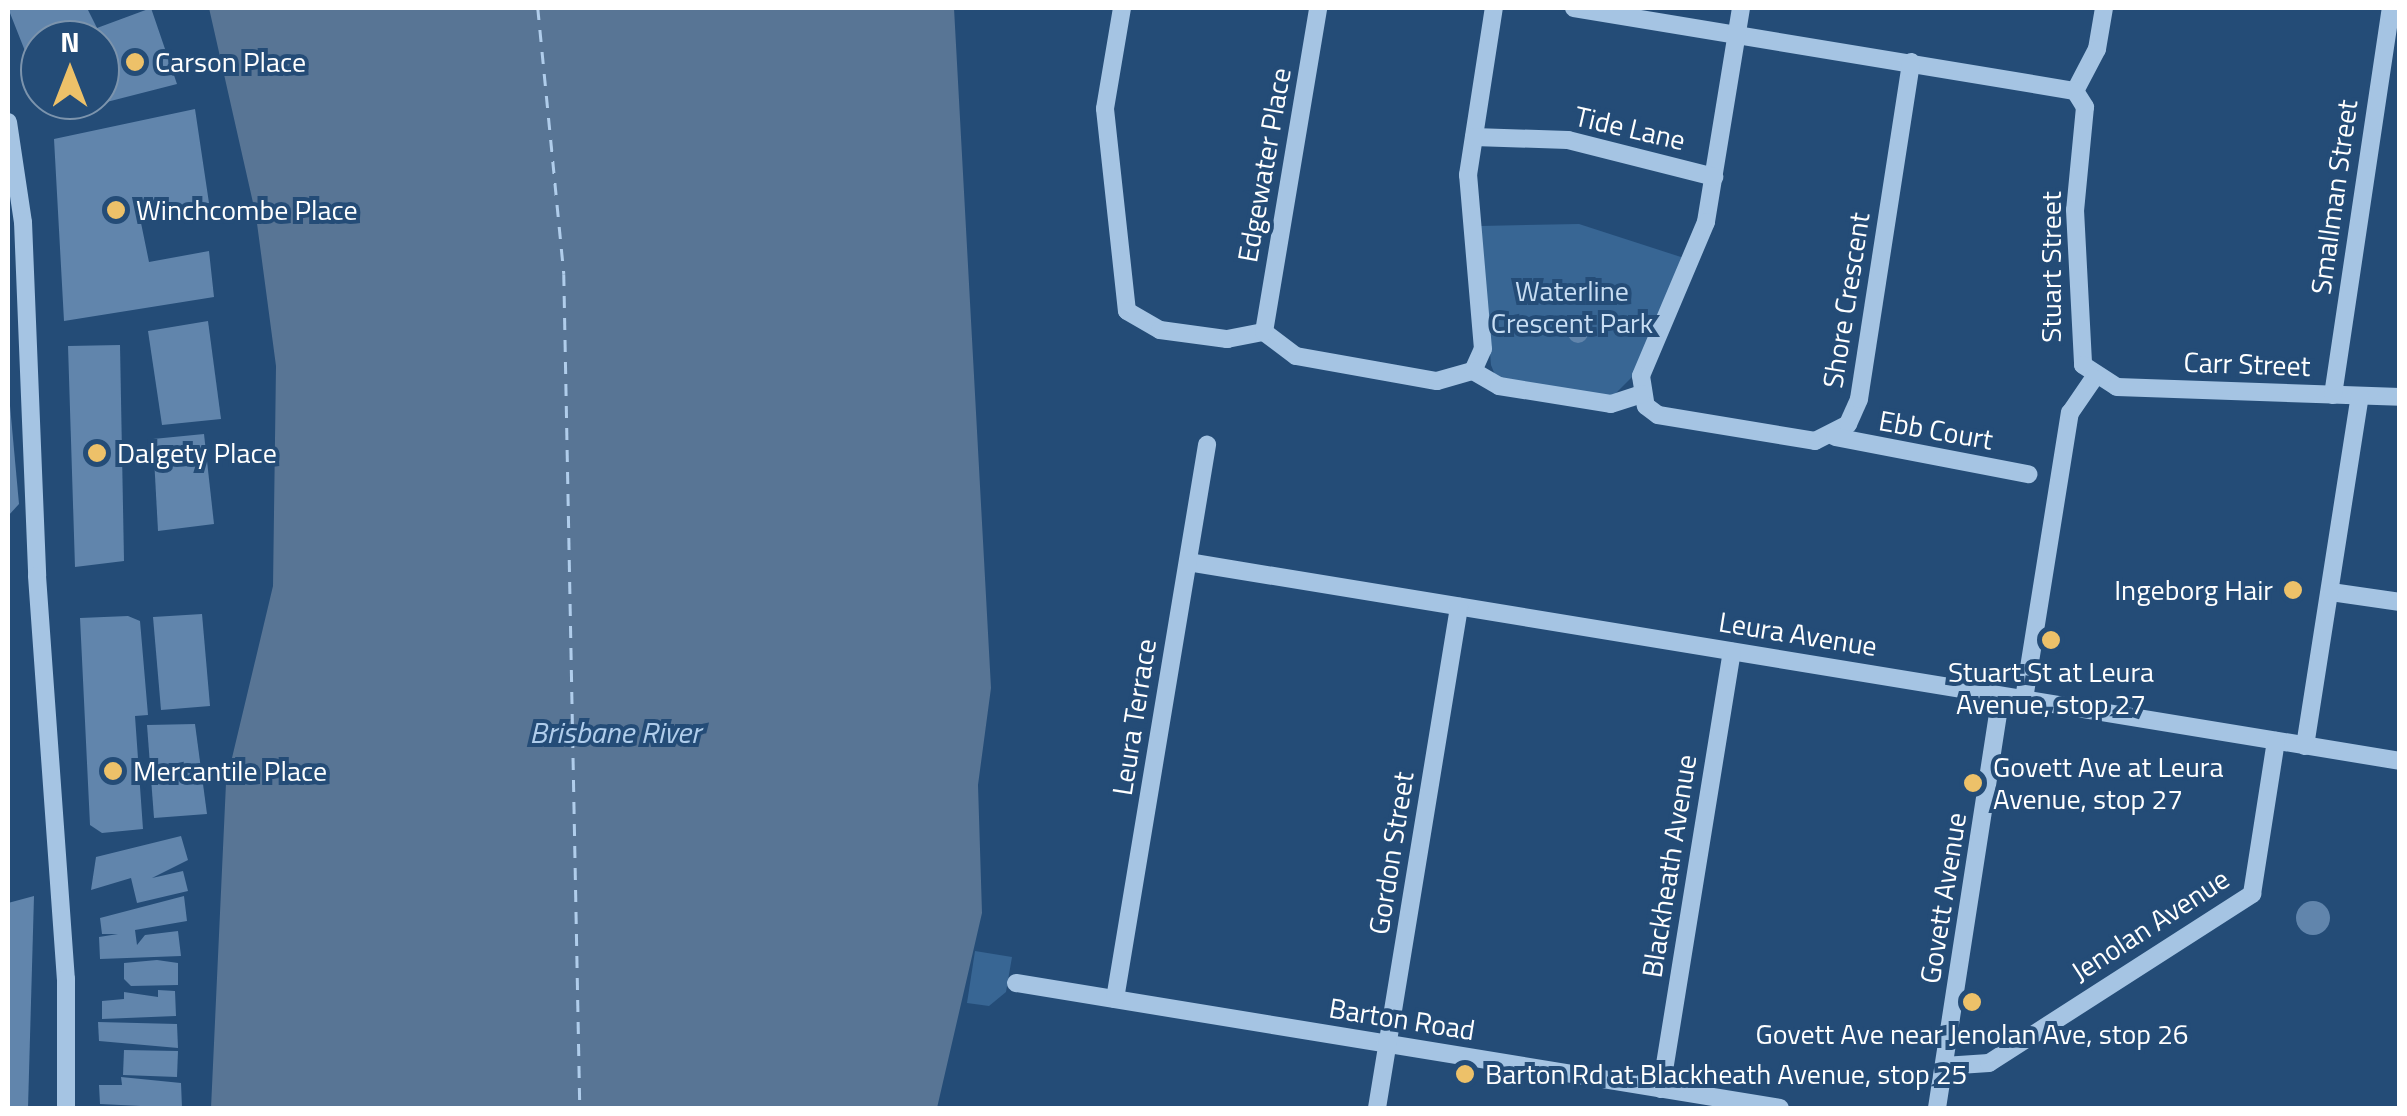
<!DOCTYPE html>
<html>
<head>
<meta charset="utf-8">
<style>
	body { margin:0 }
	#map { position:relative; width:2407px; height:1116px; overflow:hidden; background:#244c77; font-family:"Titillium Web",sans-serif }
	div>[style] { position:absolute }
	.green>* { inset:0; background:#386694 }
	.water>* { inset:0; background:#587595 }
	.ferry>* { height:2.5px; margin-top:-1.25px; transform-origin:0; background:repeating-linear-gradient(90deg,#b0cdeb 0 12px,transparent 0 22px) }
	.building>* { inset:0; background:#6185ac }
	.round { border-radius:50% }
	.minor>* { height:18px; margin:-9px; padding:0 9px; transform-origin:9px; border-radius:9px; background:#a5c4e3 }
	.dots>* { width:28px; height:28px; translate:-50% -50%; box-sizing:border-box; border:5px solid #244c77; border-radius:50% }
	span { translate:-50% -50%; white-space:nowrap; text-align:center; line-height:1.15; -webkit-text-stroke:8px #244c77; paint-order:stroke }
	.poi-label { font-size:28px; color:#fff }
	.left { translate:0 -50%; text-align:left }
	.right { translate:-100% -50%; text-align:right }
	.street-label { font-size:28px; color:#fff }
	.park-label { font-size:28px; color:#c7ddf3 }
	.water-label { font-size:30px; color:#b0cdeb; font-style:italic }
	.frame { position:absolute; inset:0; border:10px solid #fff; pointer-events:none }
	.north { position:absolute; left:20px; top:20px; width:100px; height:100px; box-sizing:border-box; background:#244c77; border:2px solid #7c94ad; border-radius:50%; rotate:0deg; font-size:28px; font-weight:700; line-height:40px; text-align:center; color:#fff }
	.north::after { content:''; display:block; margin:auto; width:35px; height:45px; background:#edc169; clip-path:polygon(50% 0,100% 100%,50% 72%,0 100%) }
</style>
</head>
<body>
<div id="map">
	<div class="green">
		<div style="clip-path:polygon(1579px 224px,1684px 258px,1632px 377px,1611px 398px,1497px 380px,1491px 365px,1480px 226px)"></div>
		<div style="clip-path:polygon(975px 951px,1012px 957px,1006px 992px,989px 1006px,967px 1003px)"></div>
	</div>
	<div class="water">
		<div style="clip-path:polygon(209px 8px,954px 8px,991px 688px,978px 785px,982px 913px,937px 1108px,211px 1108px,226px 783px,273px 586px,276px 366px,256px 216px)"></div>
	</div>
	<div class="ferry">
		<div style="left:538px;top:8px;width:267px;rotate:84.4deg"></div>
		<div style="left:564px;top:274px;width:834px;rotate:88.9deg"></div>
	</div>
	<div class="building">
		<div style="clip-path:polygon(8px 8px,87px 8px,97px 28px,151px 8px,177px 84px,52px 116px,45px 100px,100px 100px,100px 40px,40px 40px,40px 89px)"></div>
		<div style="clip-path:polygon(195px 109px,209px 203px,140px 218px,149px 262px,209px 251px,214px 297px,64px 321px,54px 139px)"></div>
		<div style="clip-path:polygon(208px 321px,221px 419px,162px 425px,148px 331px)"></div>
		<div class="round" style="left:1568px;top:323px;width:20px;height:20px"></div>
		<div style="clip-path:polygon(120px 345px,124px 561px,75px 567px,68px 346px)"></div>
		<div style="clip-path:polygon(8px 384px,19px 504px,8px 516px)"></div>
		<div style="clip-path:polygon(204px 434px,214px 524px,158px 531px,153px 439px)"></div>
		<div style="clip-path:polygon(202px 614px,210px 706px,161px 710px,153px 617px)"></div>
		<div style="clip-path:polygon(128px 616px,140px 621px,148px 715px,135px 716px,143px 829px,102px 833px,90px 825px,80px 618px)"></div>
		<div style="clip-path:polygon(195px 724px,207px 814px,154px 818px,147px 725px)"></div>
		<div style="clip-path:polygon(181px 836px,188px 860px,152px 878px,183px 871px,188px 891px,137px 903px,131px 878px,91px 890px,96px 857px)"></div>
		<div style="clip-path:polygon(34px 896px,28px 1108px,8px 1108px,8px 903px)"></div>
		<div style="clip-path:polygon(184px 896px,187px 921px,135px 930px,137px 945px,145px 935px,178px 931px,181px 956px,100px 959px,99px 937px,118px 934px,102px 934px,100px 918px)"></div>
		<div class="round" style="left:2296px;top:901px;width:34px;height:34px"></div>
		<div style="clip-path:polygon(157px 960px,178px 963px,178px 985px,131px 986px,124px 979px,124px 963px)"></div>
		<div style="clip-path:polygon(158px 990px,175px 991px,176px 1016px,102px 1019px,102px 1001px,124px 999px,124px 992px,158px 997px)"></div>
		<div style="clip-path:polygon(98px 1022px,177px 1024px,178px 1048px,99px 1041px)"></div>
		<div style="clip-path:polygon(124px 1050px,178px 1051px,177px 1077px,123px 1075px)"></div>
		<div style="clip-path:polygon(121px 1077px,181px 1083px,182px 1108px,100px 1104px,99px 1085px,122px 1085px)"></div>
	</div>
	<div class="minor">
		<div style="left:1122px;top:8px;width:102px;rotate:99.6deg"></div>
		<div style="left:1105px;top:109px;width:203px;rotate:83.8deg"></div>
		<div style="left:1127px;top:311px;width:38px;rotate:30deg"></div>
		<div style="left:1160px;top:330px;width:68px;rotate:7.7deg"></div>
		<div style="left:1227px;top:339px;width:38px;rotate:-11deg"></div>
		<div style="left:1264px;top:332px;width:40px;rotate:37deg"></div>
		<div style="left:1296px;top:356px;width:143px;rotate:10.1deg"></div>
		<div style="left:1437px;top:381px;width:37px;rotate:-16deg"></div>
		<div style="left:1473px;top:371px;width:24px;rotate:-66deg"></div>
		<div style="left:1483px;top:349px;width:175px;rotate:-94.9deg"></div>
		<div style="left:1468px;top:175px;width:169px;rotate:-81.2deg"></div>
		<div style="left:1574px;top:8px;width:508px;rotate:9.41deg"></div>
		<div style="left:1741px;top:8px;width:217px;rotate:99.3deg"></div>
		<div style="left:1706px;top:222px;width:167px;rotate:112.9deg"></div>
		<div style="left:1641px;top:376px;width:30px;rotate:81deg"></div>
		<div style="left:1646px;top:406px;width:15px;rotate:37deg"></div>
		<div style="left:1658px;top:415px;width:159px;rotate:9.4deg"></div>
		<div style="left:1815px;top:441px;width:37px;rotate:-27deg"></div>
		<div style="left:1848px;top:424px;width:27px;rotate:-66deg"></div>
		<div style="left:1859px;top:399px;width:341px;rotate:-81.2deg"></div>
		<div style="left:2104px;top:8px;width:42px;rotate:99.7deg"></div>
		<div style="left:2097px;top:49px;width:47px;rotate:117.6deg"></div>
		<div style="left:2075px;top:91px;width:19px;rotate:58deg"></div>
		<div style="left:2085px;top:107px;width:103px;rotate:95.5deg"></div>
		<div style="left:2075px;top:210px;width:155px;rotate:87deg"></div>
		<div style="left:2083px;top:365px;width:40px;rotate:32.9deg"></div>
		<div style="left:2117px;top:387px;width:283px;rotate:2deg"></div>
		<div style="left:8px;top:122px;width:101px;rotate:81.5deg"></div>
		<div style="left:23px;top:222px;width:354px;rotate:87.7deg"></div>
		<div style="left:37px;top:576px;width:404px;rotate:85.9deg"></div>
		<div style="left:66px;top:979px;width:129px;rotate:90deg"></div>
		<div style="left:1474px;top:137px;width:94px;rotate:1.8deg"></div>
		<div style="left:1568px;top:140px;width:151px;rotate:14.2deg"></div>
		<div style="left:1264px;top:332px;width:328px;rotate:-80.5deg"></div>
		<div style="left:1473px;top:371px;width:30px;rotate:30deg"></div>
		<div style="left:1499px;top:386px;width:113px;rotate:9.1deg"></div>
		<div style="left:1611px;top:404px;width:32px;rotate:-18deg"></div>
		<div style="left:2333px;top:395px;width:391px;rotate:-81.5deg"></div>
		<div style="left:1835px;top:437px;width:197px;rotate:10.9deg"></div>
		<div style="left:1188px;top:562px;width:1228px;rotate:9.32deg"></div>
		<div style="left:2331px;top:592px;width:70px;rotate:8.2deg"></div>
		<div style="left:2024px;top:699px;width:290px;rotate:-80.9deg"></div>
		<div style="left:2070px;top:413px;width:42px;rotate:-55.6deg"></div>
		<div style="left:2305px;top:746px;width:354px;rotate:-81.1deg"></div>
		<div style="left:1016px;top:983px;width:774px;rotate:9.29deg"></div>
		<div style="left:1115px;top:999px;width:562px;rotate:-80.57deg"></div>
		<div style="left:1944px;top:1066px;width:45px;rotate:-3.8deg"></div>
		<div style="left:1989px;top:1063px;width:313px;rotate:-32.7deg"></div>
		<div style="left:2252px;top:894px;width:155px;rotate:-81.1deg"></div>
		<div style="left:1661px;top:1089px;width:443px;rotate:-80.8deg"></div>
		<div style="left:1377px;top:1108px;width:508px;rotate:-80.7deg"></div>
		<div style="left:1937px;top:1108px;width:417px;rotate:-81.2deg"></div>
	</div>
	<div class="dots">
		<div style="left:135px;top:62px;background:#edc169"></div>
		<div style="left:116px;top:210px;background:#edc169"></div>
		<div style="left:97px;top:453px;background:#edc169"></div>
		<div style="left:2293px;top:590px;background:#edc169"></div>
		<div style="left:2051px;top:640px;background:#edc169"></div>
		<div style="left:113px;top:771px;background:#edc169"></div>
		<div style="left:1973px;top:783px;background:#edc169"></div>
		<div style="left:1972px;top:1002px;background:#edc169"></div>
		<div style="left:1465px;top:1074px;background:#edc169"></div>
	</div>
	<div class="poi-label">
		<span class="left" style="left:155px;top:62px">Carson Place</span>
		<span class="left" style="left:136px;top:210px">Winchcombe Place</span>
		<span class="left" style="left:117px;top:453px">Dalgety Place</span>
		<span class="right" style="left:2273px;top:590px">Ingeborg Hair</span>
		<span style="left:2051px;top:688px">Stuart St at Leura<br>Avenue, stop 27</span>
		<span class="left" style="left:1993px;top:783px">Govett Ave at Leura<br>Avenue, stop 27</span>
		<span class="left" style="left:133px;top:771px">Mercantile Place</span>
		<span style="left:1972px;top:1034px">Govett Ave near Jenolan Ave, stop 26</span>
		<span class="left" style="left:1485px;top:1074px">Barton Rd at Blackheath Avenue, stop 25</span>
	</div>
	<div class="street-label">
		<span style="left:1630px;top:128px;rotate:13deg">Tide Lane</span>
		<span style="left:1264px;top:165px;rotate:-80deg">Edgewater Place</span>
		<span style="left:2334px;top:197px;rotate:-82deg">Smallman Street</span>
		<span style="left:2051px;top:267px;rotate:-90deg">Stuart Street</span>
		<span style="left:1846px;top:300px;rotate:-81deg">Shore Crescent</span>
		<span style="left:2247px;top:364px;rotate:2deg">Carr Street</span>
		<span style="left:1936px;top:430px;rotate:10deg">Ebb Court</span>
		<span style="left:1798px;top:634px;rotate:9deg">Leura Avenue</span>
		<span style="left:1134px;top:717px;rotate:-81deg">Leura Terrace</span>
		<span style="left:1391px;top:853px;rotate:-81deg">Gordon Street</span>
		<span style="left:1669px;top:866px;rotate:-81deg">Blackheath Avenue</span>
		<span style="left:1943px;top:898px;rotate:-81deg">Govett Avenue</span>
		<span style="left:2150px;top:925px;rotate:-33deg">Jenolan Avenue</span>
		<span style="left:1402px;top:1019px;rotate:9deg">Barton Road</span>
	</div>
	<div class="park-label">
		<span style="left:1572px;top:307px">Waterline<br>Crescent Park</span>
	</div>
	<div class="water-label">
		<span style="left:615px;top:732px">Brisbane River</span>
	</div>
	<div class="frame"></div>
	<div class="north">N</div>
</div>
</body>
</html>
